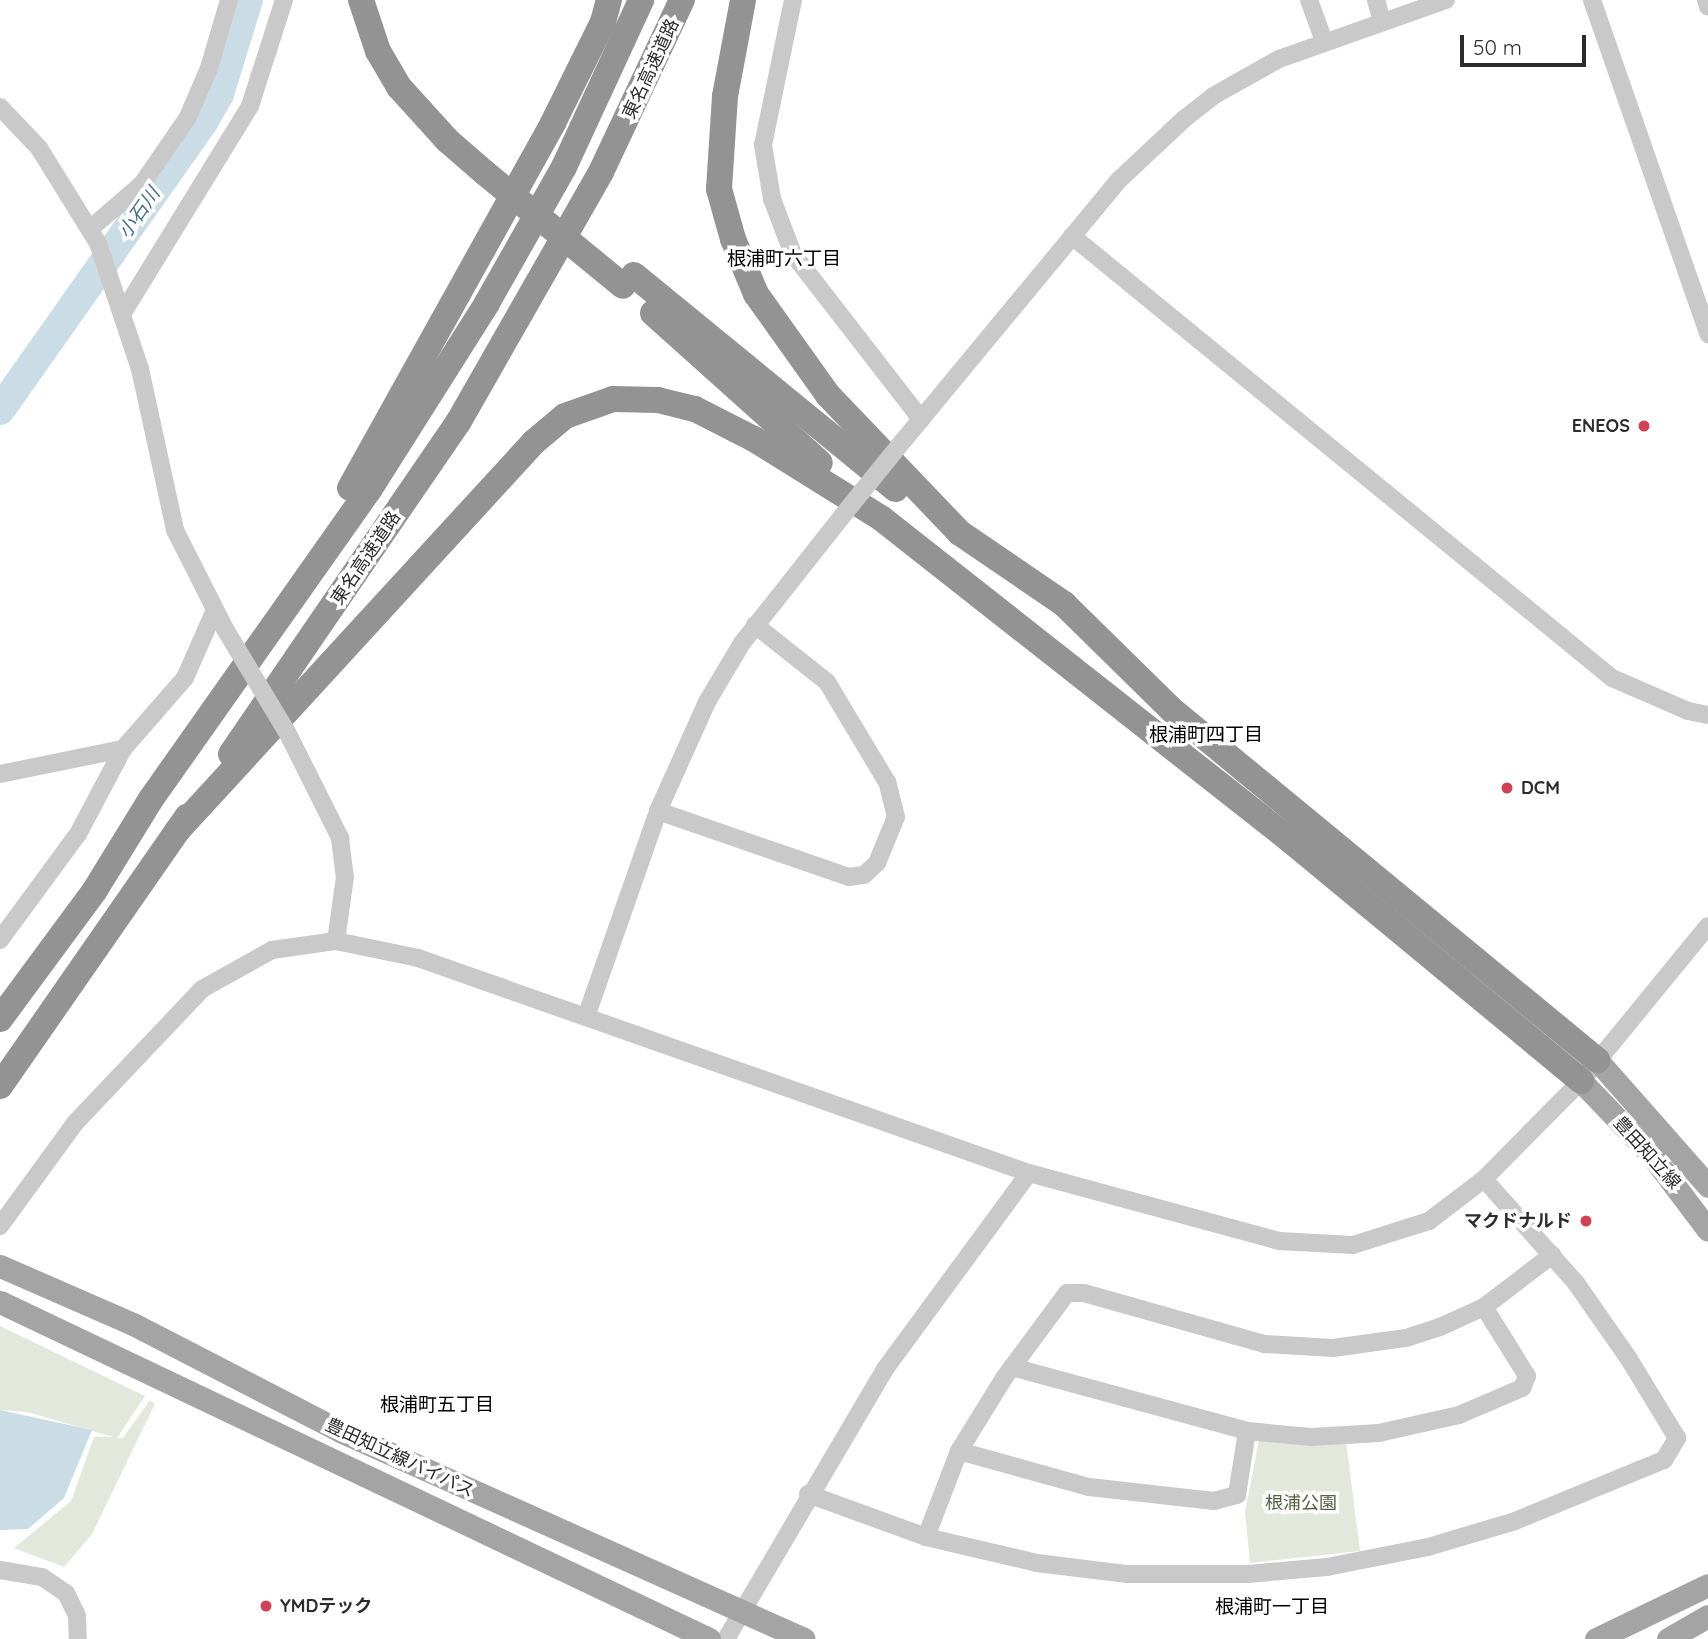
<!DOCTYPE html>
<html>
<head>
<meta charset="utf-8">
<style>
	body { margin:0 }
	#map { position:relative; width:1708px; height:1639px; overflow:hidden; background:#fff; font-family:Quicksand,"Noto Sans JP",sans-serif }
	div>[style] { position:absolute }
	.green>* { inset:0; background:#e3e8dc }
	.water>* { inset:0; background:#cadde6 }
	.river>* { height:30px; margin:-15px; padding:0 15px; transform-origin:15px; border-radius:15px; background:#cadde6 }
	.minor>* { height:18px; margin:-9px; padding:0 9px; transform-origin:9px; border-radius:9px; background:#c9c9c9 }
	.major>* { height:23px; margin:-11.5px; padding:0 11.5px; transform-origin:11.5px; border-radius:11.5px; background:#a4a4a4 }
	.highway>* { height:26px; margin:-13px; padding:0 13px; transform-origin:13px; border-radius:13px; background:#939393 }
	.minor-bridge>* { height:18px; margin:-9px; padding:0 9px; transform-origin:9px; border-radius:9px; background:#c9c9c9 }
	.highway-bridge>* { height:26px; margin:-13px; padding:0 13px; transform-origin:13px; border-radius:13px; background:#939393 }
	.dots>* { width:19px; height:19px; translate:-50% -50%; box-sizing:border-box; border:4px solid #fff; border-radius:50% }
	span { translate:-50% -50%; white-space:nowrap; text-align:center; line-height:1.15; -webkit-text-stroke:7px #fff; paint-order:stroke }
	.street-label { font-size:18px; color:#2c2c2c }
	.poi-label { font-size:18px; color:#2c2c2c; font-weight:700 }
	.right { translate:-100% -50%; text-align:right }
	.left { translate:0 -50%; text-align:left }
	.park-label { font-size:18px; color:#526240 }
	.water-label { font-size:19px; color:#456f84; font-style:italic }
	.neighbourhood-label { font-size:19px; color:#000 }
	.scale { position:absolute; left:1460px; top:35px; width:126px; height:32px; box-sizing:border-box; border:4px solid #2c2c2c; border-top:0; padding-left:9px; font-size:21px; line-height:24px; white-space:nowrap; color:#2c2c2c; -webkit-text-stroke:5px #fff; paint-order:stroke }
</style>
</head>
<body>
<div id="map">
	<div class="green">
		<div style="clip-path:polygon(0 1326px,145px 1396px,117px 1438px,123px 1438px,150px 1400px,155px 1404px,92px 1534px,64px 1567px,14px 1548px,71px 1501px,94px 1437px,113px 1437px,27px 1412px,0 1410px)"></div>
		<div style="clip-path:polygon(1259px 1440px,1309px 1446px,1346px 1441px,1360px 1551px,1250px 1563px,1245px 1512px)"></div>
	</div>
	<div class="water">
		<div style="clip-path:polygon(0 1410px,92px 1430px,64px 1498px,28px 1529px,0 1530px)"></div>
	</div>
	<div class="river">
		<div style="left:0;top:410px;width:352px;rotate:-54.8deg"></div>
		<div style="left:203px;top:122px;width:32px;rotate:-60deg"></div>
		<div style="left:219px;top:94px;width:98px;rotate:-72.9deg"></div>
	</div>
	<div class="minor">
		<div style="left:793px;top:0;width:148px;rotate:101.7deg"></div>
		<div style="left:763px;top:145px;width:55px;rotate:80.5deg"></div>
		<div style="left:772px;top:199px;width:59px;rotate:69.1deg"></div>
		<div style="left:793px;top:254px;width:209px;rotate:52.2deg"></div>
		<div style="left:1309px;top:0;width:44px;rotate:69.9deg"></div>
		<div style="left:1376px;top:0;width:22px;rotate:74deg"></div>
		<div style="left:1592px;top:0;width:354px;rotate:70.8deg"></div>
		<div style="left:1706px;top:0;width:7px;rotate:74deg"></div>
		<div style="left:0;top:107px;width:57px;rotate:46.4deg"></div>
		<div style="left:39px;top:148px;width:112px;rotate:58.2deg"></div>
		<div style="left:98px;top:243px;width:133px;rotate:71.6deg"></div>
		<div style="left:140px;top:369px;width:165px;rotate:77.7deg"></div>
		<div style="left:175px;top:530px;width:111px;rotate:63.2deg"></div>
		<div style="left:90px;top:229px;width:69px;rotate:-40.9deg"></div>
		<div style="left:142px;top:184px;width:81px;rotate:-55.5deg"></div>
		<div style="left:188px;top:117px;width:53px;rotate:-66.8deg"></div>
		<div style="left:209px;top:68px;width:71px;rotate:-73.6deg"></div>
		<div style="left:1072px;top:236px;width:698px;rotate:39.3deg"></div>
		<div style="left:1612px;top:678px;width:83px;rotate:23.5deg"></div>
		<div style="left:1688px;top:711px;width:20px;rotate:11deg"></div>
		<div style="left:124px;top:311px;width:241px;rotate:-58.4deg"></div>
		<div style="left:250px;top:106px;width:111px;rotate:-72.2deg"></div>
		<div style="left:903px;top:441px;width:339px;rotate:-50.4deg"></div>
		<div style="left:1119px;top:180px;width:89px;rotate:-43.2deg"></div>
		<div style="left:1184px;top:119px;width:37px;rotate:-38deg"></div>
		<div style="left:1213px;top:96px;width:76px;rotate:-29.3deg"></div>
		<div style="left:1279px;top:59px;width:177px;rotate:-19.5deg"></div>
		<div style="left:287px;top:732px;width:119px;rotate:63.4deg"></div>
		<div style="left:340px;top:838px;width:39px;rotate:83deg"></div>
		<div style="left:345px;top:877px;width:65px;rotate:98deg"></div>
		<div style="left:0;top:774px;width:126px;rotate:-11.5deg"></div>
		<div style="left:658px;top:811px;width:202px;rotate:19.1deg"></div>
		<div style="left:849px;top:877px;width:15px;rotate:-8deg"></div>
		<div style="left:864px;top:875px;width:18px;rotate:-43deg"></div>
		<div style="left:877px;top:863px;width:50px;rotate:-67.6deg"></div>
		<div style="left:896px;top:817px;width:36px;rotate:-104deg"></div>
		<div style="left:887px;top:782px;width:117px;rotate:-121deg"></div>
		<div style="left:827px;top:682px;width:92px;rotate:-141.6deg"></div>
		<div style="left:0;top:940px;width:132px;rotate:-53.7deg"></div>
		<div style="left:78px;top:834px;width:96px;rotate:-62.1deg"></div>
		<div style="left:123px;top:749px;width:94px;rotate:-48.9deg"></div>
		<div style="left:185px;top:678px;width:72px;rotate:-66.3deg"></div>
		<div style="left:586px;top:1017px;width:218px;rotate:-70.7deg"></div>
		<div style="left:658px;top:811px;width:120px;rotate:-65.8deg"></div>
		<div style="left:707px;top:702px;width:69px;rotate:-59.3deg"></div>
		<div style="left:742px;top:643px;width:163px;rotate:-51.7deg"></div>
		<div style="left:0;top:1226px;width:127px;rotate:-53.9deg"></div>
		<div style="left:75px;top:1123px;width:185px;rotate:-46.5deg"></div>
		<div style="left:202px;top:989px;width:80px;rotate:-29.1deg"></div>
		<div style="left:272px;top:950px;width:65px;rotate:-8deg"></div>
		<div style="left:336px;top:941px;width:84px;rotate:11.7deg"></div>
		<div style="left:418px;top:958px;width:648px;rotate:19.39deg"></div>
		<div style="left:1029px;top:1173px;width:259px;rotate:15.2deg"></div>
		<div style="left:1279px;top:1241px;width:74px;rotate:3.1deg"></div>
		<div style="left:1353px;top:1245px;width:80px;rotate:-17.5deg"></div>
		<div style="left:1429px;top:1221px;width:69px;rotate:-37.4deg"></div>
		<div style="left:1484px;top:1179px;width:138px;rotate:-45.3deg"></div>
		<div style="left:1581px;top:1081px;width:200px;rotate:-50.7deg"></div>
		<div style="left:1012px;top:1367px;width:244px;rotate:15.2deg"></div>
		<div style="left:1247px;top:1431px;width:64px;rotate:5.4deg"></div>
		<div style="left:1311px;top:1437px;width:68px;rotate:-3.4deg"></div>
		<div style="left:1379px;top:1433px;width:82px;rotate:-12.7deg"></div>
		<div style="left:1459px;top:1415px;width:69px;rotate:-23.2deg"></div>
		<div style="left:1522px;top:1388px;width:13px;rotate:-67deg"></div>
		<div style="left:1527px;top:1376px;width:81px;rotate:-121.9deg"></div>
		<div style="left:959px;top:1451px;width:135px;rotate:15.5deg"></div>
		<div style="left:1089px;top:1487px;width:126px;rotate:6.4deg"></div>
		<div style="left:1214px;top:1501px;width:24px;rotate:-15deg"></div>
		<div style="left:1237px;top:1495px;width:65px;rotate:-81.1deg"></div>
		<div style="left:808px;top:1494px;width:126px;rotate:20deg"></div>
		<div style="left:926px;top:1537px;width:114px;rotate:13.2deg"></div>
		<div style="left:1037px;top:1563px;width:91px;rotate:7deg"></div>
		<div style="left:1127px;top:1574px;width:121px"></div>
		<div style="left:1248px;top:1574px;width:79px;rotate:-5.1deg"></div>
		<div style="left:1327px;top:1567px;width:103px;rotate:-11.2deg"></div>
		<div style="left:1428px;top:1547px;width:91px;rotate:-16.6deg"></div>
		<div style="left:1515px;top:1521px;width:161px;rotate:-22.3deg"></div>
		<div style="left:1664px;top:1460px;width:26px;rotate:-59deg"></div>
		<div style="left:1677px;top:1438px;width:92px;rotate:-121.3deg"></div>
		<div style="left:1629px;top:1359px;width:93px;rotate:-124.9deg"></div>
		<div style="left:1576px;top:1283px;width:139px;rotate:-131.5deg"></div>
		<div style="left:926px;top:1537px;width:92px;rotate:-69deg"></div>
		<div style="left:959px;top:1451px;width:86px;rotate:-58.3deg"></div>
		<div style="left:1004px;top:1378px;width:106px;rotate:-53.5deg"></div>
		<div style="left:1067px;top:1293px;width:17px"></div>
		<div style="left:1084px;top:1293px;width:187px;rotate:15.8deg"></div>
		<div style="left:1264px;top:1344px;width:69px;rotate:3.3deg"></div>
		<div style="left:1333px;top:1348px;width:74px;rotate:-7.8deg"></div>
		<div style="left:1406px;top:1338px;width:36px;rotate:-18deg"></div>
		<div style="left:1440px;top:1327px;width:48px;rotate:-24.4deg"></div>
		<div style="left:1484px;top:1307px;width:86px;rotate:-37.4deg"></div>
		<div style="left:0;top:1570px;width:43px;rotate:9.5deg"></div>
		<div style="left:42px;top:1577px;width:29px;rotate:34deg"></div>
		<div style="left:66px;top:1593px;width:25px;rotate:64deg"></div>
		<div style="left:77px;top:1616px;width:23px;rotate:88deg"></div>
		<div style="left:726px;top:1639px;width:313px;rotate:-59.5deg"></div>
		<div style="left:885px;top:1369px;width:243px;rotate:-53.7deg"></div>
	</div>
	<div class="major">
		<div style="left:1597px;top:1060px;width:168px;rotate:48.6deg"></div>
		<div style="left:1581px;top:1081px;width:100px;rotate:46.2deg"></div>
		<div style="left:1650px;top:1153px;width:96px;rotate:53deg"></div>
		<div style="left:0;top:1266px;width:145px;rotate:23.6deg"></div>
		<div style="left:133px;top:1324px;width:233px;rotate:27.3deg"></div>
		<div style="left:340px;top:1431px;width:508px;rotate:24.15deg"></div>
		<div style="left:0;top:1302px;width:785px;rotate:25.42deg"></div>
		<div style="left:1596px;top:1639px;width:124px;rotate:-25.7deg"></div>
		<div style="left:1668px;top:1639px;width:46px;rotate:-29.9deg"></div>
	</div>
	<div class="highway">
		<div style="left:361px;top:0;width:54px;rotate:71.6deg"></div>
		<div style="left:378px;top:51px;width:42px;rotate:59.7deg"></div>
		<div style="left:399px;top:87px;width:72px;rotate:47.8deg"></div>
		<div style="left:447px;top:140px;width:50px;rotate:41deg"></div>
		<div style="left:743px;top:0;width:98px;rotate:100.6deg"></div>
		<div style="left:725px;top:96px;width:93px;rotate:93.7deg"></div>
		<div style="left:719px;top:189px;width:52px;rotate:74.4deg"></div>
		<div style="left:733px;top:239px;width:60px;rotate:67.3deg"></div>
		<div style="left:756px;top:294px;width:124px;rotate:54.5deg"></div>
		<div style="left:828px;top:395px;width:191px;rotate:46.3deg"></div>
		<div style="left:960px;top:533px;width:126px;rotate:34.3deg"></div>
		<div style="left:1064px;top:604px;width:151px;rotate:44.5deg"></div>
		<div style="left:1172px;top:710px;width:551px;rotate:39.47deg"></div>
		<div style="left:634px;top:275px;width:338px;rotate:39.3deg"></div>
		<div style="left:653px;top:313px;width:224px;rotate:41.9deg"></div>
		<div style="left:350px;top:488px;width:418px;rotate:-60.9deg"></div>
		<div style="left:553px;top:123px;width:113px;rotate:-63.7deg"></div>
		<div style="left:603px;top:22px;width:23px;rotate:-75deg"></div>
		<div style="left:231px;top:754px;width:404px;rotate:-55.6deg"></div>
		<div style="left:459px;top:421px;width:287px;rotate:-60.3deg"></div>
		<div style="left:601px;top:172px;width:190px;rotate:-64.8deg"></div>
		<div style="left:177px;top:831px;width:528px;rotate:-47.46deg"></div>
		<div style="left:534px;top:442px;width:40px;rotate:-40deg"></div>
		<div style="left:565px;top:416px;width:51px;rotate:-19.5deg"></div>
		<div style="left:613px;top:399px;width:45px;rotate:1.3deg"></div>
		<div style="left:658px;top:400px;width:38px;rotate:14deg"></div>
		<div style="left:695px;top:409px;width:66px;rotate:27deg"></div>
		<div style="left:754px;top:439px;width:150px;rotate:31.9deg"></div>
		<div style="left:881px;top:518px;width:521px;rotate:38.21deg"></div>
		<div style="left:1290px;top:840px;width:378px;rotate:39.6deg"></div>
		<div style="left:0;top:1019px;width:160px;rotate:-53.6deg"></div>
		<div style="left:95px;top:890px;width:107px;rotate:-58.4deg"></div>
		<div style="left:151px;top:799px;width:378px;rotate:-54.8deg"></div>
		<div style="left:369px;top:490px;width:221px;rotate:-57.7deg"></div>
		<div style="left:487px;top:303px;width:156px;rotate:-60.5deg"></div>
		<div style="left:564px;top:167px;width:184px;rotate:-65.2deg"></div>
		<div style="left:0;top:1086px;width:328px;rotate:-55.2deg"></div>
	</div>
	<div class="minor-bridge">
		<div style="left:843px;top:515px;width:95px;rotate:-51deg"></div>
		<div style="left:225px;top:629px;width:120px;rotate:59deg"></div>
	</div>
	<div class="highway-bridge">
		<div style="left:485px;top:173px;width:178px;rotate:39.3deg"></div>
	</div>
	<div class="dots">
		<div style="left:1644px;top:426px;background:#ce4456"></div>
		<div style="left:1507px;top:788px;background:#ce4456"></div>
		<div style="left:1586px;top:1221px;background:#ce4456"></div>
		<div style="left:266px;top:1606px;background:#ce4456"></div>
	</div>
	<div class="street-label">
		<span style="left:651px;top:69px;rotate:-65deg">東名高速道路</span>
		<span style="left:366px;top:558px;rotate:-56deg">東名高速道路</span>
		<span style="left:1647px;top:1153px;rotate:48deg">豊田知立線</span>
		<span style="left:400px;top:1458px;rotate:25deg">豊田知立線バイパス</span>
	</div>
	<div class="poi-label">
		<span class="right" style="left:1630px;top:426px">ENEOS</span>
		<span class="left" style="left:1521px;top:788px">DCM</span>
		<span class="right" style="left:1572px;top:1221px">マクドナルド</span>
		<span class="left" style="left:280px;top:1606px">YMDテック</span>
	</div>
	<div class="park-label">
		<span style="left:1301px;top:1503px">根浦公園</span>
	</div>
	<div class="water-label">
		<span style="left:139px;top:213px;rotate:-55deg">小石川</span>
	</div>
	<div class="neighbourhood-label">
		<span style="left:784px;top:259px">根浦町六丁目</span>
		<span style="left:1206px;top:735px">根浦町四丁目</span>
		<span style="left:437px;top:1405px">根浦町五丁目</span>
		<span style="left:1272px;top:1607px">根浦町一丁目</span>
	</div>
	<div class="scale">50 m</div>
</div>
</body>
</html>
